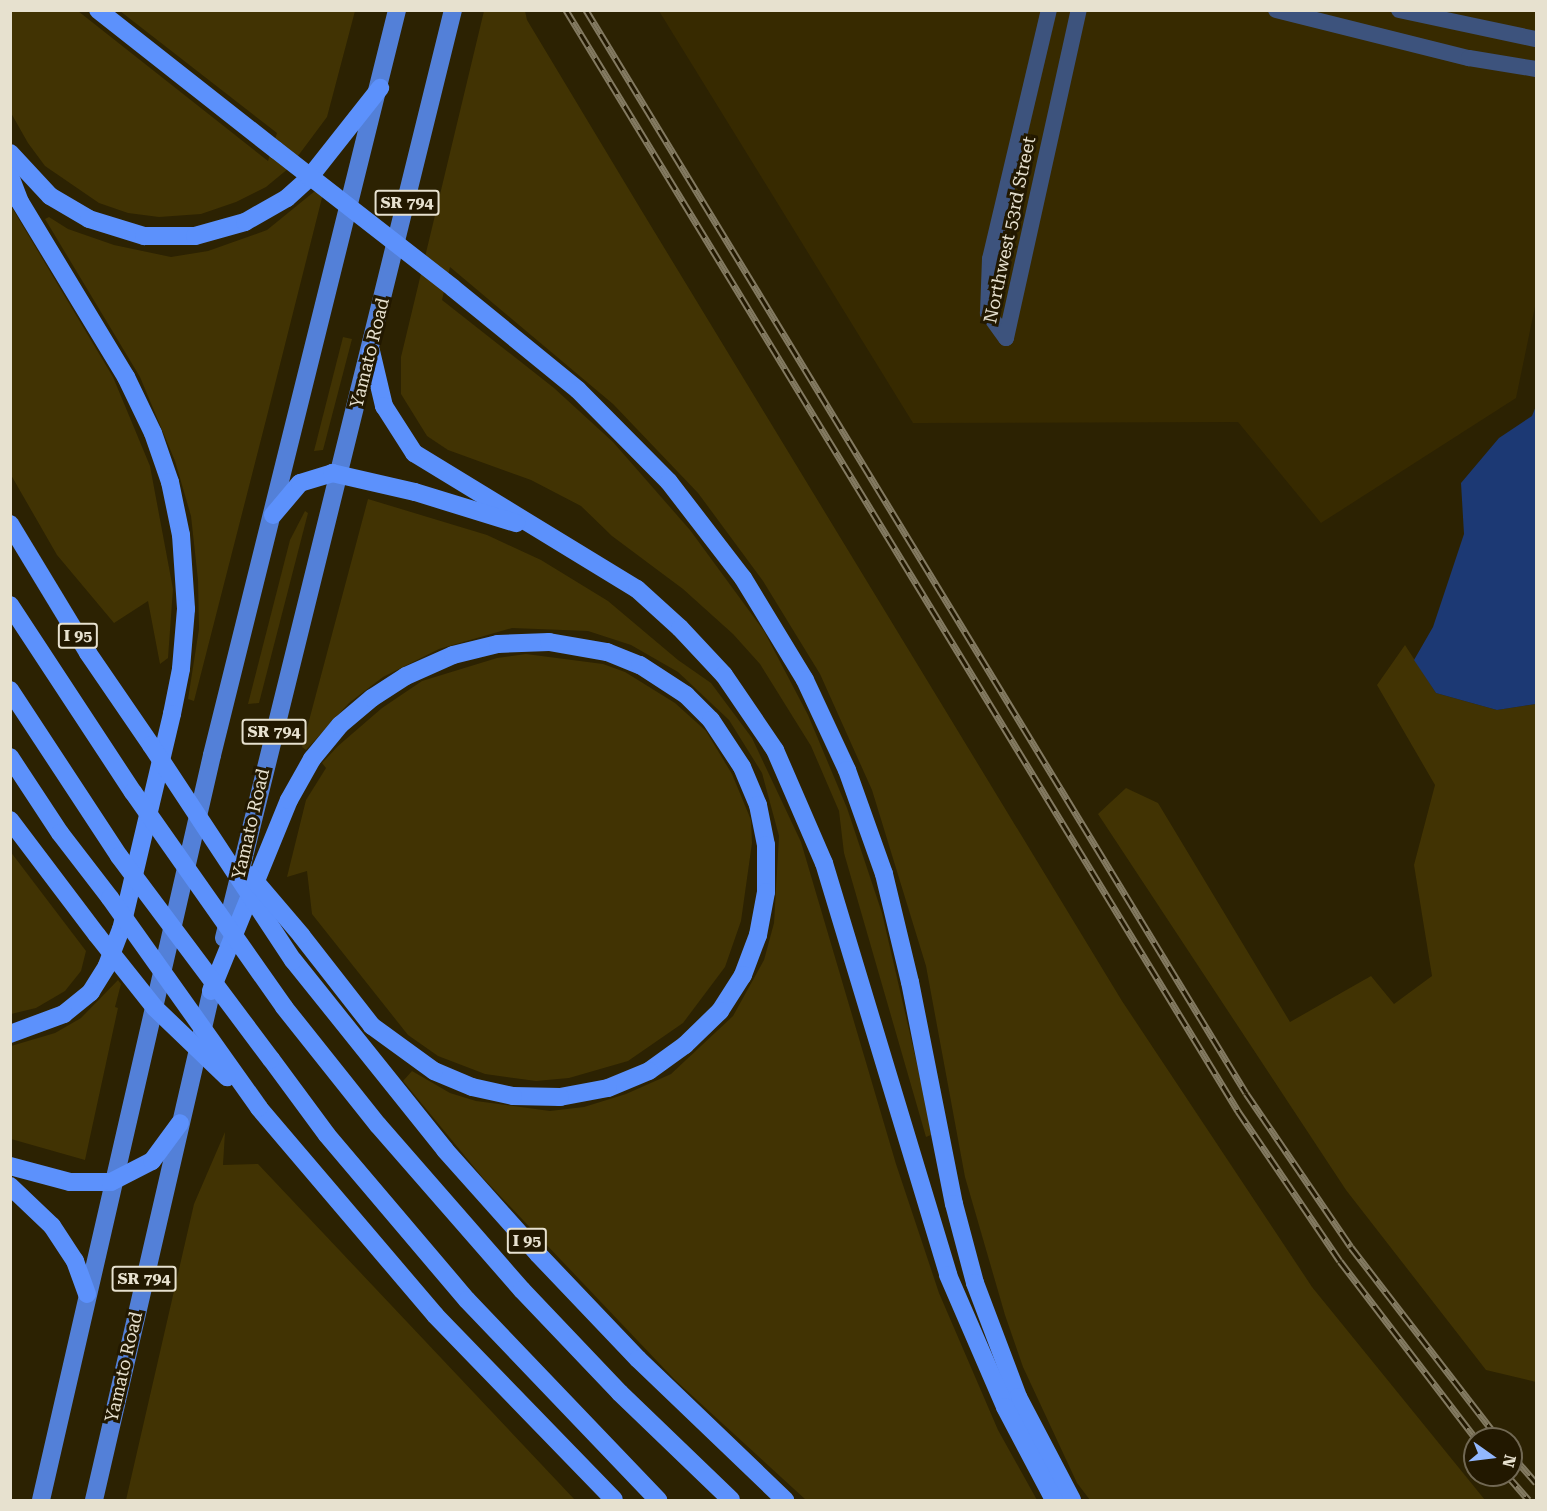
<!DOCTYPE html>
<html>
<head>
<meta charset="utf-8">
<style>
	body { margin:0 }
	#map { position:relative; width:1547px; height:1511px; overflow:hidden; background:#2c2202; font-family:"Roboto Serif",serif }
	div>[style] { position:absolute }
	.built>* { inset:0; background:#372a00 }
	.green>* { inset:0; background:#413303 }
	.water>* { inset:0; background:#1c3974 }
	.minor>* { height:16px; margin:-8px; padding:0 8px; transform-origin:8px; border-radius:8px; background:#3d537d }
	.primary>* { height:18px; margin:-9px; padding:0 9px; transform-origin:9px; border-radius:9px; background:#5380d8 }
	.motorway>* { height:18px; margin:-9px; padding:0 9px; transform-origin:9px; border-radius:9px; background:#5c91fc }
	.rail>* { height:7px; margin-top:-3.5px; transform-origin:0; background:repeating-linear-gradient(90deg,#221800 0 14px,#837a61 0 28px); box-sizing:border-box; border-block:2px solid #837a61 }
	.motorway-bridge>* { height:18px; margin:-9px; padding:0 9px; transform-origin:9px; border-radius:9px; background:#5c91fc }
	span { translate:-50% -50%; white-space:nowrap; text-align:center; line-height:1.15; -webkit-text-stroke:6px #221800; paint-order:stroke }
	.shield-label span { padding:2px 4px; background:#221800; border:2px solid; border-radius:4px; -webkit-text-stroke-width:0 }
	.shield-label { font-size:16px; color:#e7e1cf; font-weight:700 }
	.street-label { font-size:18px; color:#e7e1cf }
	.frame { position:absolute; inset:0; border:12px solid #e7e1cf; pointer-events:none }
	.north { position:absolute; left:1463px; top:1427px; width:60px; height:60px; box-sizing:border-box; background:#221800; border:2px solid #716853; border-radius:50%; rotate:104deg; font-size:16px; font-weight:700; line-height:24px; text-align:center; color:#e7e1cf }
	.north::after { content:''; display:block; margin:auto; width:21px; height:27px; background:#92b7fd; clip-path:polygon(50% 0,100% 100%,50% 72%,0 100%) }
</style>
</head>
<body>
<div id="map">
	<div class="built">
		<div style="clip-path:polygon(659px 11px,1536px 11px,1536px 302px,1516px 398px,1321px 523px,1238px 422px,913px 423px)"></div>
	</div>
	<div class="green">
		<div style="clip-path:polygon(10px 11px,78px 11px,268px 161px,277px 133px,120px 11px,355px 11px,327px 117px,289px 168px,266px 187px,236px 202px,201px 214px,159px 217px,128px 213px,99px 203px,45px 166px,28px 143px,11px 113px)"></div>
		<div style="clip-path:polygon(484px 11px,525px 11px,527px 20px,640px 208px,1122px 1001px,1312px 1287px,1485px 1500px,1090px 1500px,1077px 1483px,1023px 1367px,1005px 1315px,965px 1177px,926px 966px,872px 790px,820px 674px,763px 581px,698px 493px,613px 404px,450px 267px,442px 300px,554px 388px,613px 442px,690px 530px,764px 631px,808px 715px,847px 808px,882px 913px,926px 1103px,931px 1135px,926px 1137px,844px 853px,839px 811px,811px 746px,760px 664px,733px 634px,683px 589px,612px 536px,581px 506px,531px 480px,448px 450px,427px 436px,401px 394px,401px 357px)"></div>
		<div style="clip-path:polygon(326px 182px,267px 416px,194px 701px,188px 699px,199px 629px,198px 580px,191px 516px,175px 461px,140px 377px,45px 219px,49px 217px,68px 229px,114px 245px,171px 257px,208px 251px,267px 230px)"></div>
		<div style="clip-path:polygon(11px 206px,113px 377px,150px 466px,173px 589px,168px 658px,160px 664px,148px 601px,114px 623px,57px 555px,11px 475px)"></div>
		<div style="clip-path:polygon(343px 337px,352px 339px,323px 450px,314px 451px)"></div>
		<div style="clip-path:polygon(368px 499px,487px 535px,541px 560px,608px 601px,678px 660px,711px 683px,752px 738px,801px 842px,896px 1164px,939px 1293px,998px 1430px,1037px 1500px,806px 1500px,675px 1380px,483px 1178px,403px 1081px,412px 1071px,450px 1093px,476px 1101px,550px 1111px,584px 1107px,626px 1094px,671px 1074px,733px 1016px,764px 960px,774px 923px,779px 836px,762px 773px,729px 720px,678px 672px,631px 645px,588px 631px,512px 628px,439px 649px,383px 677px,349px 703px,306px 750px,302px 747px)"></div>
		<div style="clip-path:polygon(305px 511px,308px 513px,259px 703px,248px 704px,290px 540px)"></div>
		<div style="clip-path:polygon(1405px 645px,1436px 693px,1497px 710px,1536px 704px,1536px 1382px,1486px 1370px,1346px 1190px,1098px 814px,1126px 788px,1158px 803px,1290px 1022px,1371px 976px,1394px 1004px,1432px 976px,1414px 865px,1435px 785px,1377px 685px)"></div>
		<div style="clip-path:polygon(526px 654px,603px 664px,625px 672px,675px 703px,706px 731px,732px 774px,751px 820px,752px 843px,741px 921px,725px 967px,683px 1023px,628px 1061px,569px 1078px,536px 1081px,485px 1074px,438px 1056px,408px 1035px,312px 914px,307px 871px,287px 877px,306px 800px,326px 768px,322px 763px,338px 746px,382px 708px,422px 681px,497px 658px)"></div>
		<div style="clip-path:polygon(10px 851px,86px 951px,81px 971px,65px 991px,36px 1008px,11px 1014px)"></div>
		<div style="clip-path:polygon(118px 980px,121px 984px,115px 1007px,118px 1008px,85px 1160px,11px 1139px,11px 1046px,55px 1033px,81px 1018px)"></div>
		<div style="clip-path:polygon(225px 1132px,223px 1165px,258px 1164px,575px 1500px,126px 1500px,194px 1204px)"></div>
	</div>
	<div class="water">
		<div style="clip-path:polygon(1536px 406px,1536px 704px,1497px 710px,1436px 693px,1414px 660px,1433px 627px,1464px 534px,1461px 483px,1499px 438px,1532px 416px)"></div>
	</div>
	<div class="minor">
		<div style="left:1276px;top:10px;width:199px;rotate:14deg"></div>
		<div style="left:1469px;top:58px;width:68px;rotate:9.3deg"></div>
		<div style="left:1399px;top:10px;width:140px;rotate:12deg"></div>
		<div style="left:1006px;top:338px;width:31px;rotate:-126deg"></div>
		<div style="left:988px;top:313px;width:54px;rotate:-87.9deg"></div>
		<div style="left:990px;top:259px;width:256px;rotate:-76.7deg"></div>
		<div style="left:1006px;top:338px;width:336px;rotate:-77.5deg"></div>
	</div>
	<div class="primary">
		<div style="left:224px;top:938px;width:956px;rotate:-76.14deg"></div>
		<div style="left:41px;top:1500px;width:764px;rotate:-77.07deg"></div>
		<div style="left:212px;top:755px;width:768px;rotate:-76.05deg"></div>
		<div style="left:94px;top:1500px;width:538px;rotate:-77deg"></div>
	</div>
	<div class="motorway">
		<div style="left:98px;top:10px;width:226px;rotate:38.2deg"></div>
		<div style="left:10px;top:153px;width:59px;rotate:47.1deg"></div>
		<div style="left:50px;top:196px;width:45px;rotate:30.5deg"></div>
		<div style="left:89px;top:219px;width:58px;rotate:17.2deg"></div>
		<div style="left:144px;top:236px;width:51px"></div>
		<div style="left:195px;top:236px;width:52px;rotate:-15.6deg"></div>
		<div style="left:245px;top:222px;width:48px;rotate:-29.7deg"></div>
		<div style="left:287px;top:198px;width:30px;rotate:-42deg"></div>
		<div style="left:309px;top:178px;width:115px;rotate:-51.7deg"></div>
		<div style="left:10px;top:176px;width:28px;rotate:69deg"></div>
		<div style="left:20px;top:202px;width:205px;rotate:58.8deg"></div>
		<div style="left:126px;top:377px;width:62px;rotate:64.3deg"></div>
		<div style="left:153px;top:433px;width:52px;rotate:70.9deg"></div>
		<div style="left:170px;top:482px;width:54px;rotate:78.3deg"></div>
		<div style="left:181px;top:535px;width:74px;rotate:86.1deg"></div>
		<div style="left:186px;top:609px;width:60px;rotate:94.8deg"></div>
		<div style="left:181px;top:669px;width:46px;rotate:101.3deg"></div>
		<div style="left:172px;top:714px;width:221px;rotate:103.3deg"></div>
		<div style="left:121px;top:929px;width:40px;rotate:111deg"></div>
		<div style="left:107px;top:966px;width:31px;rotate:122deg"></div>
		<div style="left:91px;top:992px;width:35px;rotate:141deg"></div>
		<div style="left:64px;top:1014px;width:58px;rotate:159.7deg"></div>
		<div style="left:453px;top:288px;width:161px;rotate:39.2deg"></div>
		<div style="left:578px;top:390px;width:129px;rotate:45.3deg"></div>
		<div style="left:669px;top:482px;width:121px;rotate:52.4deg"></div>
		<div style="left:743px;top:578px;width:119px;rotate:58.7deg"></div>
		<div style="left:805px;top:680px;width:99px;rotate:65deg"></div>
		<div style="left:847px;top:770px;width:110px;rotate:70.4deg"></div>
		<div style="left:884px;top:874px;width:111px;rotate:76.5deg"></div>
		<div style="left:910px;top:982px;width:226px;rotate:78.8deg"></div>
		<div style="left:954px;top:1204px;width:82px;rotate:75.1deg"></div>
		<div style="left:975px;top:1283px;width:122px;rotate:69.3deg"></div>
		<div style="left:1018px;top:1397px;width:116px;rotate:62.3deg"></div>
		<div style="left:371px;top:351px;width:57px;rotate:76.7deg"></div>
		<div style="left:384px;top:406px;width:56px;rotate:57.4deg"></div>
		<div style="left:414px;top:453px;width:261px;rotate:31.4deg"></div>
		<div style="left:637px;top:589px;width:58px;rotate:42.2deg"></div>
		<div style="left:680px;top:628px;width:64px;rotate:46.9deg"></div>
		<div style="left:724px;top:675px;width:91px;rotate:55.8deg"></div>
		<div style="left:775px;top:750px;width:123px;rotate:66.6deg"></div>
		<div style="left:824px;top:863px;width:430px;rotate:73.2deg"></div>
		<div style="left:948px;top:1275px;width:144px;rotate:66.6deg"></div>
		<div style="left:1005px;top:1407px;width:105px;rotate:62.2deg"></div>
		<div style="left:273px;top:515px;width:42px;rotate:-49.8deg"></div>
		<div style="left:300px;top:483px;width:34px;rotate:-17deg"></div>
		<div style="left:332px;top:473px;width:85px;rotate:12.9deg"></div>
		<div style="left:415px;top:492px;width:106px;rotate:17.1deg"></div>
		<div style="left:10px;top:524px;width:151px;rotate:58.8deg"></div>
		<div style="left:88px;top:653px;width:112px;rotate:55.6deg"></div>
		<div style="left:10px;top:605px;width:224px;rotate:56.7deg"></div>
		<div style="left:10px;top:690px;width:199px;rotate:56.7deg"></div>
		<div style="left:10px;top:757px;width:91px;rotate:56.7deg"></div>
		<div style="left:60px;top:833px;width:82px;rotate:52.4deg"></div>
		<div style="left:10px;top:820px;width:144px;rotate:52.9deg"></div>
		<div style="left:293px;top:960px;width:243px;rotate:51.3deg"></div>
		<div style="left:445px;top:1150px;width:140px;rotate:48.2deg"></div>
		<div style="left:538px;top:1254px;width:145px;rotate:46.4deg"></div>
		<div style="left:638px;top:1359px;width:204px;rotate:43.8deg"></div>
		<div style="left:211px;top:991px;width:206px;rotate:-67.8deg"></div>
		<div style="left:289px;top:800px;width:47px;rotate:-60.7deg"></div>
		<div style="left:312px;top:759px;width:44px;rotate:-50.5deg"></div>
		<div style="left:340px;top:725px;width:42px;rotate:-40.2deg"></div>
		<div style="left:372px;top:698px;width:40px;rotate:-32.9deg"></div>
		<div style="left:406px;top:676px;width:51px;rotate:-24.1deg"></div>
		<div style="left:453px;top:655px;width:46px;rotate:-13.7deg"></div>
		<div style="left:498px;top:644px;width:51px;rotate:-2.2deg"></div>
		<div style="left:549px;top:642px;width:59px;rotate:9.8deg"></div>
		<div style="left:607px;top:652px;width:35px;rotate:22deg"></div>
		<div style="left:640px;top:665px;width:55px;rotate:33.1deg"></div>
		<div style="left:686px;top:695px;width:35px;rotate:45deg"></div>
		<div style="left:711px;top:720px;width:56px;rotate:56.6deg"></div>
		<div style="left:742px;top:767px;width:41px;rotate:67.2deg"></div>
		<div style="left:758px;top:805px;width:41px;rotate:78.7deg"></div>
		<div style="left:766px;top:845px;width:47px;rotate:90deg"></div>
		<div style="left:766px;top:892px;width:44px;rotate:100.5deg"></div>
		<div style="left:758px;top:935px;width:43px;rotate:110.6deg"></div>
		<div style="left:743px;top:975px;width:43px;rotate:122.6deg"></div>
		<div style="left:720px;top:1011px;width:49px;rotate:135.8deg"></div>
		<div style="left:685px;top:1045px;width:44px;rotate:144.2deg"></div>
		<div style="left:649px;top:1071px;width:44px;rotate:157.5deg"></div>
		<div style="left:608px;top:1088px;width:49px;rotate:169.4deg"></div>
		<div style="left:560px;top:1097px;width:47px;rotate:-178.8deg"></div>
		<div style="left:513px;top:1096px;width:42px;rotate:-167.6deg"></div>
		<div style="left:472px;top:1087px;width:41px;rotate:-157.2deg"></div>
		<div style="left:434px;top:1071px;width:77px;rotate:-144deg"></div>
		<div style="left:372px;top:1026px;width:115px;rotate:-128deg"></div>
		<div style="left:284px;top:1007px;width:151px;rotate:51.5deg"></div>
		<div style="left:378px;top:1125px;width:219px;rotate:48.9deg"></div>
		<div style="left:522px;top:1290px;width:142px;rotate:46.4deg"></div>
		<div style="left:620px;top:1393px;width:154px;rotate:43.9deg"></div>
		<div style="left:271px;top:1059px;width:94px;rotate:53.6deg"></div>
		<div style="left:327px;top:1135px;width:216px;rotate:49.7deg"></div>
		<div style="left:467px;top:1300px;width:277px;rotate:46.3deg"></div>
		<div style="left:259px;top:1108px;width:272px;rotate:49.6deg"></div>
		<div style="left:435px;top:1315px;width:257px;rotate:45.9deg"></div>
		<div style="left:10px;top:1166px;width:62px;rotate:14.9deg"></div>
		<div style="left:70px;top:1182px;width:41px"></div>
		<div style="left:111px;top:1182px;width:46px;rotate:-27.1deg"></div>
		<div style="left:152px;top:1161px;width:47px;rotate:-53.6deg"></div>
		<div style="left:10px;top:1186px;width:58px;rotate:43.6deg"></div>
		<div style="left:52px;top:1226px;width:42px;rotate:56.7deg"></div>
		<div style="left:75px;top:1261px;width:35px;rotate:70deg"></div>
	</div>
	<div class="rail">
		<div style="left:566px;top:10px;width:1290px;rotate:58.6deg"></div>
		<div style="left:1238px;top:1111px;width:181px;rotate:55.8deg"></div>
		<div style="left:1340px;top:1261px;width:224px;rotate:52.6deg"></div>
		<div style="left:586px;top:10px;width:1268px;rotate:58.64deg"></div>
		<div style="left:1246px;top:1093px;width:186px;rotate:55.7deg"></div>
		<div style="left:1351px;top:1247px;width:242px;rotate:52.4deg"></div>
		<div style="left:1511px;top:1454px;width:38px;rotate:49deg"></div>
		<div style="left:1507px;top:1475px;width:33px;rotate:49deg"></div>
	</div>
	<div class="motorway-bridge">
		<div style="left:276px;top:150px;width:224px;rotate:37.9deg"></div>
		<div style="left:151px;top:745px;width:258px;rotate:56.6deg"></div>
		<div style="left:133px;top:792px;width:263px;rotate:54.9deg"></div>
		<div style="left:119px;top:856px;width:254px;rotate:53.2deg"></div>
		<div style="left:250px;top:875px;width:79px;rotate:49.6deg"></div>
		<div style="left:110px;top:898px;width:257px;rotate:54.6deg"></div>
		<div style="left:97px;top:935px;width:93px;rotate:51.5deg"></div>
		<div style="left:155px;top:1008px;width:100px;rotate:43.8deg"></div>
	</div>
	<div class="shield-label">
		<span style="left:407px;top:203px">SR 794</span>
		<span style="left:78px;top:636px">I 95</span>
		<span style="left:274px;top:732px">SR 794</span>
		<span style="left:527px;top:1241px">I 95</span>
		<span style="left:144px;top:1279px">SR 794</span>
	</div>
	<div class="street-label">
		<span style="left:1010px;top:230px;rotate:-78deg">Northwest 53rd Street</span>
		<span style="left:370px;top:353px;rotate:-76deg">Yamato Road</span>
		<span style="left:251px;top:824px;rotate:-77deg">Yamato Road</span>
		<span style="left:124px;top:1367px;rotate:-77deg">Yamato Road</span>
	</div>
	<div class="frame"></div>
	<div class="north">N</div>
</div>
</body>
</html>
